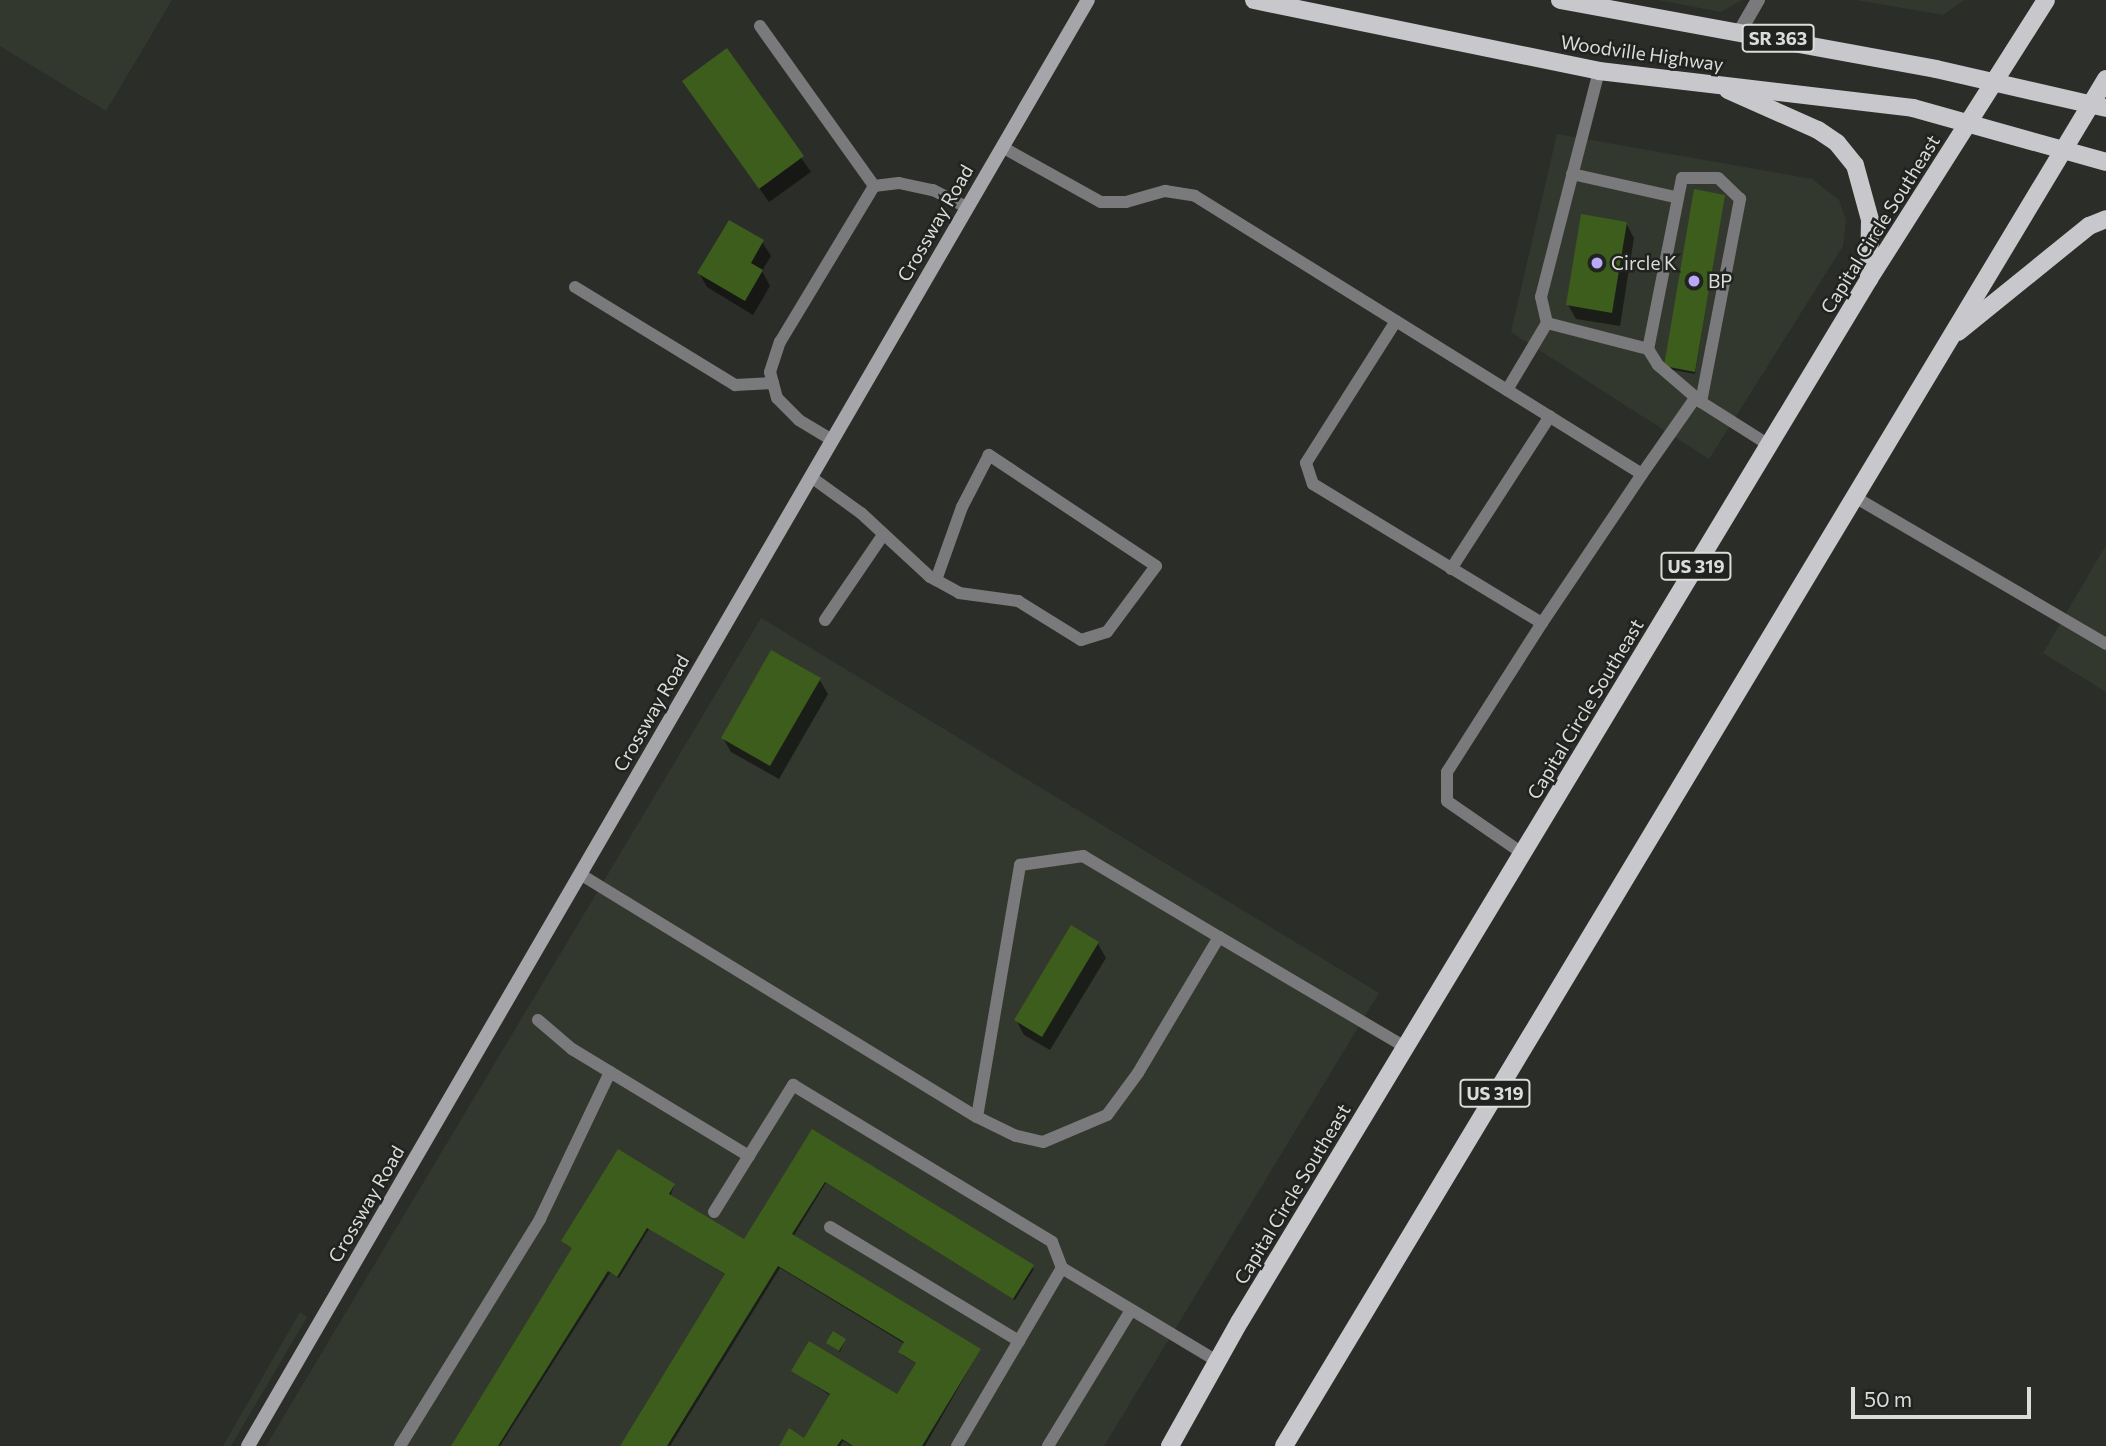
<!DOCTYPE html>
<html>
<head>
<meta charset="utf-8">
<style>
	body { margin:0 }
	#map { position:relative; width:2106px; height:1446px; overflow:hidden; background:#2b2d29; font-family:Commissioner,sans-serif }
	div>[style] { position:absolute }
	.built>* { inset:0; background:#33382f }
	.shadow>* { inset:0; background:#0007 }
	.building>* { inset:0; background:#3c5d1c }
	.lane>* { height:12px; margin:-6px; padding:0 6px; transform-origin:6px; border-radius:6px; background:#7a7a7c }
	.street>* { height:14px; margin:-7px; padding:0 7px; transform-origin:7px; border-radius:7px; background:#7a7a7c }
	.secondary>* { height:14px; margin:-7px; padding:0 7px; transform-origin:7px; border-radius:7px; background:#a6a5a9 }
	.primary>* { height:18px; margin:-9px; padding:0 9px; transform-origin:9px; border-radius:9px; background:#c8c7cc }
	.dots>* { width:19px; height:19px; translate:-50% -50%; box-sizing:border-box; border:4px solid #212320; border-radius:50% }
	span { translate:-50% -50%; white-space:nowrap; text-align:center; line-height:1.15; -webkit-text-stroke:5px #212320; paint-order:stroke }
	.shield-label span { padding:2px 5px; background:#212320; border:2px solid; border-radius:5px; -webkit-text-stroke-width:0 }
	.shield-label { font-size:18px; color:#dbddda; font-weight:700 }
	.street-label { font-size:19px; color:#dbddda }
	.poi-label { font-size:19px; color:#dbddda }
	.left { translate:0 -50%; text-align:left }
	.scale { position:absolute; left:1851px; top:1387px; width:180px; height:32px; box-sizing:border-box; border:4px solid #dbddda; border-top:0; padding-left:9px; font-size:21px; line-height:24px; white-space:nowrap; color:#dbddda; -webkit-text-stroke:5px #212320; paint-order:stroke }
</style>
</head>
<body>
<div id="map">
	<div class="built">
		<div style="clip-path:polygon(0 0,172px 0,106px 111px,0 46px)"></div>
		<div style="clip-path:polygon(1658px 0,1742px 0,1721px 12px)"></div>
		<div style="clip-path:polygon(1856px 0,1964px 0,1943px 15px)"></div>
		<div style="clip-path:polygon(1557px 134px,1812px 179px,1839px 200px,1846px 220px,1843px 246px,1709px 459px,1511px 332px)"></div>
		<div style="clip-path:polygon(2106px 545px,2106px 692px,2043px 653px)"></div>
		<div style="clip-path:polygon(761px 618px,1379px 993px,1104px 1446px,266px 1446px)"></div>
		<div style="clip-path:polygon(300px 1312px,307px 1317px,231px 1446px,223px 1446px)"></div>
	</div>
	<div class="shadow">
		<div style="clip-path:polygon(726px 51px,811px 172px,769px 202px,684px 81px)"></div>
		<div style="clip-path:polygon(1724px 196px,1695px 374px,1667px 369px)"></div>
		<div style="clip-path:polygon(1626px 223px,1634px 238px,1620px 326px,1576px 319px,1568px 305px)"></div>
		<div style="clip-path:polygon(762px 242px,771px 256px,762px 271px,770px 286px,753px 315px,707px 287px,699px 273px)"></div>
		<div style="clip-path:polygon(819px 679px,828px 694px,779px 779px,731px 752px,723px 738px)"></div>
		<div style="clip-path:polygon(1072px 927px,1098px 944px,1106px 958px,1050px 1050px,1024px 1035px,1016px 1020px)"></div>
		<div style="clip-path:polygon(812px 1131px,1034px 1269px,1015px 1300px,826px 1183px,793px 1237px,980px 1350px,925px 1446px,852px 1446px,843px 1441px,840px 1446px,781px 1446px,805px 1440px,831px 1396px,793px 1371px,898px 1397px,917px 1364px,902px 1355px,905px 1344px,780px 1268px,670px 1446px,622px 1446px,726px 1275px,649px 1229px,619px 1278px,610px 1273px,500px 1446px,453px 1446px,574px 1249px,564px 1241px,674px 1186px,670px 1197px,745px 1242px)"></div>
		<div style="clip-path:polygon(845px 1340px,840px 1352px,828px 1343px)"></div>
	</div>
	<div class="building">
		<div style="clip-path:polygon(727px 48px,804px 156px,759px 189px,682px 81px)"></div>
		<div style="clip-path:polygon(1694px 189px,1725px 195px,1695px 372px,1664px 366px)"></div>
		<div style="clip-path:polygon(1581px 214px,1627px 222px,1612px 313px,1566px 305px)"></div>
		<div style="clip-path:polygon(729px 220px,764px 240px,751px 263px,763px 270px,745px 301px,697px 273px)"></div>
		<div style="clip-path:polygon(771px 650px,821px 678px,770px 766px,721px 738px)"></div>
		<div style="clip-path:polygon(1071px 925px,1099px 942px,1042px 1037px,1014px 1020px)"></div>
		<div style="clip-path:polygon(812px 1129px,1034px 1265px,1013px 1299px,825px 1182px,792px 1234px,981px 1349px,922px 1446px,853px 1446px,842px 1439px,837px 1446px,779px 1446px,789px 1428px,804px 1438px,830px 1394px,791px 1371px,809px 1341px,897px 1394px,916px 1363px,898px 1352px,904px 1342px,778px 1266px,667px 1446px,620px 1446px,725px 1274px,647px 1228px,617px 1277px,608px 1271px,498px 1446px,451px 1446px,572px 1248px,561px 1241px,618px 1149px,675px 1184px,669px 1194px,744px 1239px)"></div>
		<div style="clip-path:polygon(833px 1331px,846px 1339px,839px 1351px,826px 1343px)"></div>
	</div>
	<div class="lane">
		<div style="left:760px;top:26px;width:196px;rotate:54.5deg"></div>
		<div style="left:1599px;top:71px;width:233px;rotate:104.4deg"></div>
		<div style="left:1541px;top:297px;width:27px;rotate:77deg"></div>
		<div style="left:1547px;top:323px;width:104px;rotate:14.4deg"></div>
		<div style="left:1002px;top:147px;width:113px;rotate:29.1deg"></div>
		<div style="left:1101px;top:202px;width:25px"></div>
		<div style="left:1126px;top:202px;width:41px;rotate:-15.8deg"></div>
		<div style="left:1165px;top:191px;width:30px;rotate:9deg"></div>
		<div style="left:1195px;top:196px;width:526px;rotate:31.88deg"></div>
		<div style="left:1642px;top:474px;width:94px;rotate:-55deg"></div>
		<div style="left:1572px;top:174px;width:106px;rotate:12.6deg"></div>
		<div style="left:874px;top:186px;width:25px;rotate:-7deg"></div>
		<div style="left:899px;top:183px;width:35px;rotate:12deg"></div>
		<div style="left:933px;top:190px;width:37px;rotate:27deg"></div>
		<div style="left:575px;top:287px;width:188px;rotate:31.5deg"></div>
		<div style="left:735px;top:385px;width:38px;rotate:-3deg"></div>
		<div style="left:1396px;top:321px;width:168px;rotate:122.4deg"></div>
		<div style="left:1306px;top:463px;width:22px;rotate:72deg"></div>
		<div style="left:1313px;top:484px;width:268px;rotate:31.3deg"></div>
		<div style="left:1542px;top:623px;width:179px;rotate:-56.1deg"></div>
		<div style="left:1507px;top:390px;width:78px;rotate:-59.2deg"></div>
		<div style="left:1701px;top:402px;width:207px;rotate:-79.1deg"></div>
		<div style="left:1740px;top:199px;width:30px;rotate:-136deg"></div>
		<div style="left:1718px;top:178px;width:36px;rotate:180deg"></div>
		<div style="left:1682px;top:178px;width:174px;rotate:101.2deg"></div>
		<div style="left:1648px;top:349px;width:19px;rotate:58deg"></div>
		<div style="left:1658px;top:365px;width:57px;rotate:40.7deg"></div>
		<div style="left:1701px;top:402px;width:80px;rotate:32.3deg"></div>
		<div style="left:832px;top:440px;width:39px;rotate:-149deg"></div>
		<div style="left:799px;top:420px;width:31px;rotate:-135deg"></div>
		<div style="left:777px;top:398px;width:27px;rotate:-105deg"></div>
		<div style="left:770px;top:372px;width:32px;rotate:-72deg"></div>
		<div style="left:780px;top:342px;width:182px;rotate:-58.9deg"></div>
		<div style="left:811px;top:477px;width:62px;rotate:35.8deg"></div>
		<div style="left:861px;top:513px;width:94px;rotate:42.8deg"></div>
		<div style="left:930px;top:577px;width:7px;rotate:27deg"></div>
		<div style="left:936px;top:580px;width:26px;rotate:29deg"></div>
		<div style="left:959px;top:593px;width:60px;rotate:7.7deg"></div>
		<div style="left:1018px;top:601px;width:74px;rotate:31.8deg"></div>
		<div style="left:1081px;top:640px;width:27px;rotate:-17deg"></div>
		<div style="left:1107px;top:632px;width:82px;rotate:-53.4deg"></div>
		<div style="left:1156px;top:566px;width:201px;rotate:-146.4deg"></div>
		<div style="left:989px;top:455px;width:59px;rotate:117.4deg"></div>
		<div style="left:962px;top:507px;width:77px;rotate:109.6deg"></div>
		<div style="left:1853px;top:496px;width:293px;rotate:30.3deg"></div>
		<div style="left:1451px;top:569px;width:182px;rotate:-57.1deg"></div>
		<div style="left:825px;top:620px;width:103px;rotate:-55.7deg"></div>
		<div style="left:1522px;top:853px;width:91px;rotate:-145.3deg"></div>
		<div style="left:1447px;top:801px;width:29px;rotate:-90deg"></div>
		<div style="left:1447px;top:772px;width:177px;rotate:-57.5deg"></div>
		<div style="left:580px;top:874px;width:465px;rotate:31.5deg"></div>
		<div style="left:1219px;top:937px;width:158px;rotate:120.8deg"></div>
		<div style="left:1138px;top:1073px;width:52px;rotate:126.4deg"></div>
		<div style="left:1107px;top:1115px;width:69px;rotate:157.1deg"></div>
		<div style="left:1043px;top:1142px;width:28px;rotate:-167deg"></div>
		<div style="left:1016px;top:1136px;width:43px;rotate:-154deg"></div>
		<div style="left:977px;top:1117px;width:256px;rotate:-80.3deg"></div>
		<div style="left:1020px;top:865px;width:64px;rotate:-8.1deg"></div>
		<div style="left:1083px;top:856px;width:158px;rotate:30.8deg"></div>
		<div style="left:1219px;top:937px;width:216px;rotate:30.6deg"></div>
		<div style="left:538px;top:1020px;width:45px;rotate:40.5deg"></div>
		<div style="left:572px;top:1049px;width:207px;rotate:31.2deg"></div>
		<div style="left:714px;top:1212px;width:150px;rotate:-58.1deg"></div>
		<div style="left:793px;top:1085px;width:303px;rotate:31.2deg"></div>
		<div style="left:1052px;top:1242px;width:28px;rotate:69deg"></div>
		<div style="left:1062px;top:1268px;width:181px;rotate:31deg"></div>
		<div style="left:830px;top:1227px;width:221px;rotate:31.1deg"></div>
		<div style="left:400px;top:1446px;width:267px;rotate:-58.3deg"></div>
		<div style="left:540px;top:1219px;width:163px;rotate:-64.5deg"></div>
		<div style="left:957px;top:1446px;width:207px;rotate:-59.5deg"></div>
		<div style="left:1048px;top:1446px;width:159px;rotate:-58.6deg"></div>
	</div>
	<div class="street">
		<div style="left:1740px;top:31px;width:36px;rotate:-60deg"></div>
	</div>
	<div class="secondary">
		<div style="left:248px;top:1446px;width:1672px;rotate:-59.85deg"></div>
	</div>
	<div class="primary">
		<div style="left:1254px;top:0;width:352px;rotate:11.6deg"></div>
		<div style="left:1599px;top:71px;width:316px;rotate:6.7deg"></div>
		<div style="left:1913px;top:108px;width:200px;rotate:15.6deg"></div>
		<div style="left:1560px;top:0;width:382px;rotate:10.4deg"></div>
		<div style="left:1936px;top:69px;width:174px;rotate:12.9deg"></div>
		<div style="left:1728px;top:90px;width:98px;rotate:24deg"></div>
		<div style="left:1818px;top:130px;width:23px;rotate:34deg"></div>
		<div style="left:1837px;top:143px;width:28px;rotate:51deg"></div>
		<div style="left:1855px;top:165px;width:57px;rotate:74.7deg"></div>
		<div style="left:1870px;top:220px;width:59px;rotate:91deg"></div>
		<div style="left:1958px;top:332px;width:169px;rotate:-39deg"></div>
		<div style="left:2089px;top:226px;width:18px;rotate:-22deg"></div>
		<div style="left:1170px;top:1446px;width:143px;rotate:-60.8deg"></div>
		<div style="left:1240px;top:1321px;width:1217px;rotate:-58.88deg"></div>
		<div style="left:1869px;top:279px;width:330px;rotate:-57.6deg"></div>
		<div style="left:1284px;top:1446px;width:1595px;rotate:-58.98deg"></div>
	</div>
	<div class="dots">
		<div style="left:1597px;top:263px;background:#b9aaf7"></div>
		<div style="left:1694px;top:281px;background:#b9aaf7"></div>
	</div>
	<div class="shield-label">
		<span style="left:1778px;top:38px">SR 363</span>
		<span style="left:1696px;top:566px">US 319</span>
		<span style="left:1495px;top:1093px">US 319</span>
	</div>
	<div class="street-label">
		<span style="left:1642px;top:53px;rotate:8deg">Woodville Highway</span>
		<span style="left:935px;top:223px;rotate:-60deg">Crossway Road</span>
		<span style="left:1880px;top:224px;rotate:-58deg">Capital Circle Southeast</span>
		<span style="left:1585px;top:709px;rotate:-59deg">Capital Circle Southeast</span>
		<span style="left:651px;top:713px;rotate:-60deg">Crossway Road</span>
		<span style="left:1292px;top:1194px;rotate:-59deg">Capital Circle Southeast</span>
		<span style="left:366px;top:1204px;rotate:-60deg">Crossway Road</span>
	</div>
	<div class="poi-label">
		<span class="left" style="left:1611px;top:263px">Circle K</span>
		<span class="left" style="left:1708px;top:281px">BP</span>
	</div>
	<div class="scale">50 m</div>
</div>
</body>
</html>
